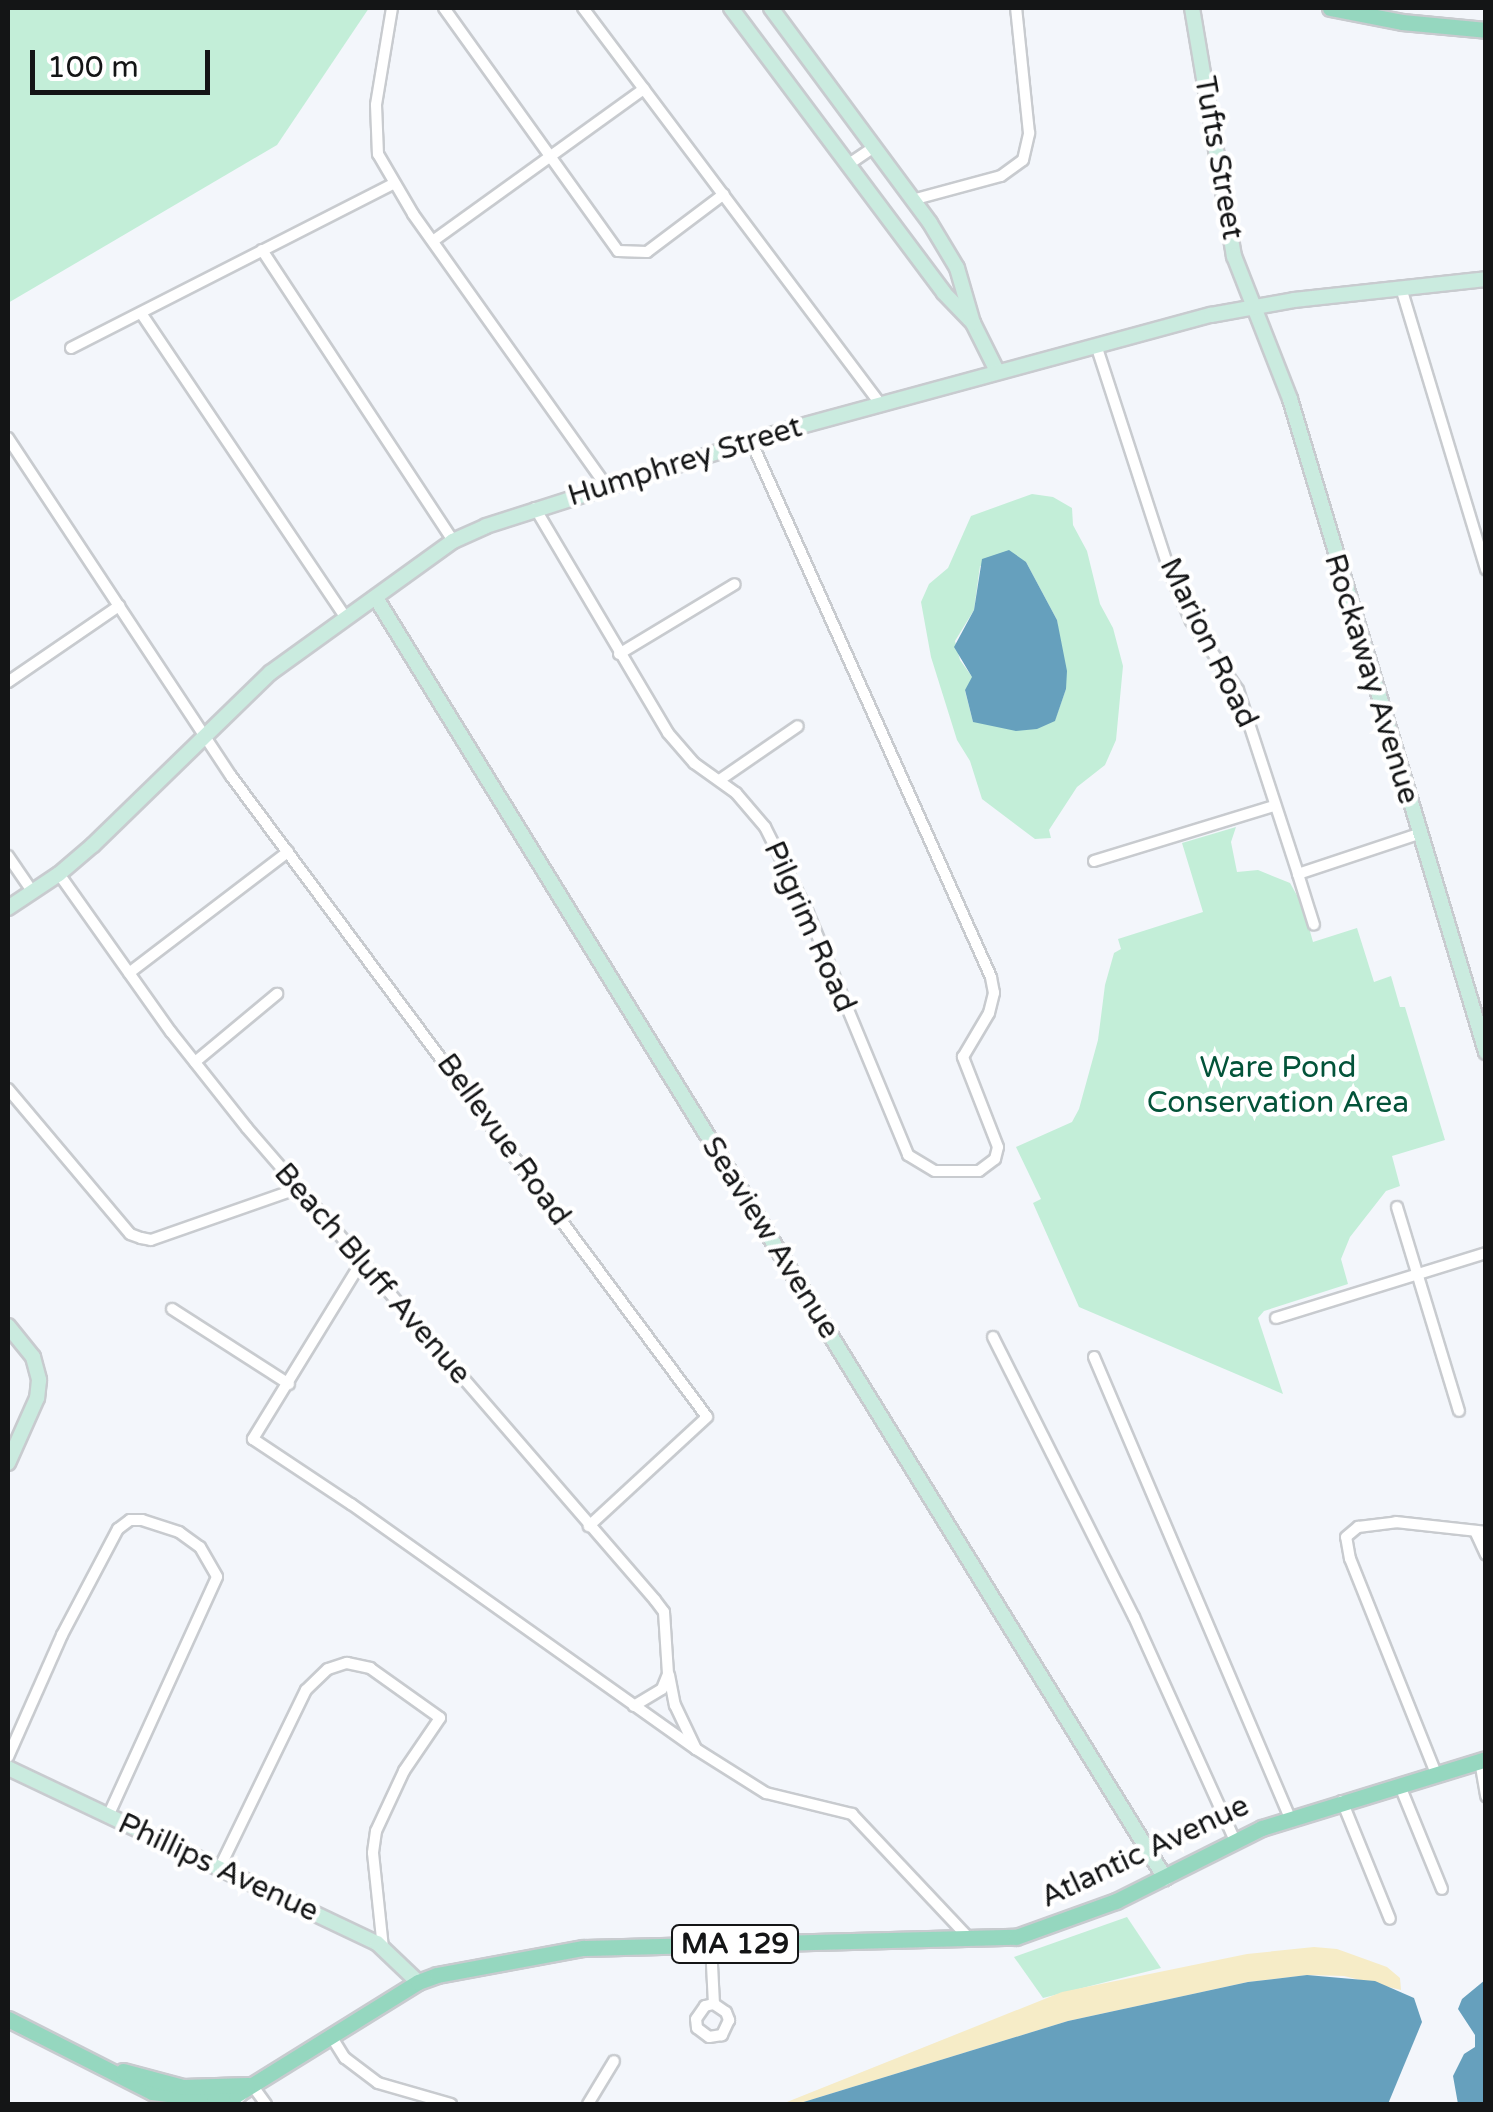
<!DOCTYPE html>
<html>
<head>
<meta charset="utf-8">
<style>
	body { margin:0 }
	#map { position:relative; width:1493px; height:2112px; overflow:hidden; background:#f3f6fb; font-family:"Varela Round",sans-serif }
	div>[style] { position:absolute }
	.green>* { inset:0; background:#c3eed8 }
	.sand>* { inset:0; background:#f6ecc7 }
	.water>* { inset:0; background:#66a0bd }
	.roads { filter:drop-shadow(2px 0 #c8cbcf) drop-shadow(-2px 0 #c8cbcf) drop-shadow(0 2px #c8cbcf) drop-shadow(0 -2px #c8cbcf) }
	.street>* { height:10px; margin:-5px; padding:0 5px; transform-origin:5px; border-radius:5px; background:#fff }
	.secondary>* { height:14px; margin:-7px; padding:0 7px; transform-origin:7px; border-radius:7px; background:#caebdf }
	.primary>* { height:15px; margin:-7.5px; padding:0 7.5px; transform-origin:7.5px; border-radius:7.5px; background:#95d7bf }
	span { translate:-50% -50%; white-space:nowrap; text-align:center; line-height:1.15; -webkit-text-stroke:9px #fff; paint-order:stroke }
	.shield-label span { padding:2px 8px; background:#fff; border:2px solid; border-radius:8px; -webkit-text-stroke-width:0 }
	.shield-label { font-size:28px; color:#141516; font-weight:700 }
	.street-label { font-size:30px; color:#141516 }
	.park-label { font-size:30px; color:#035339 }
	.frame { position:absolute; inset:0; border:10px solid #141516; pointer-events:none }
	.scale { position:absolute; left:30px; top:50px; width:180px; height:45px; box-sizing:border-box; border:5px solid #141516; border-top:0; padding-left:12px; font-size:30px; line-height:35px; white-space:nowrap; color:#141516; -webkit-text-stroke:8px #fff; paint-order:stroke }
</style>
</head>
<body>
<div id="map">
	<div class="green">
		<div style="clip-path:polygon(8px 8px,369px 8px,277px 145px,8px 303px)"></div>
		<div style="clip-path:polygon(evenodd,1032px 494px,1053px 497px,1072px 508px,1073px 525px,1087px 551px,1100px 604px,1113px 628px,1123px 666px,1116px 740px,1105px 765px,1077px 787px,1049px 830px,1051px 838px,1035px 839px,982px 799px,970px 761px,957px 740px,931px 657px,921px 602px,929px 584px,948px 568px,971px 516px,1032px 494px,1026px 562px,1057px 620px,1066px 689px,1055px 720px,973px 722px,965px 691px,973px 678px,960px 660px,955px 641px,974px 610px,980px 566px,1026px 562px)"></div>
		<div style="clip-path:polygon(1236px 827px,1231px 842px,1237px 872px,1258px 870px,1290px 883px,1303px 906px,1313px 942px,1357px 928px,1374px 982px,1391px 976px,1400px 1007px,1405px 1007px,1445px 1140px,1392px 1156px,1400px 1186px,1386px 1191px,1350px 1237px,1341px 1259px,1348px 1284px,1264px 1311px,1258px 1318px,1283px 1394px,1079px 1307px,1033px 1203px,1041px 1199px,1016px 1147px,1072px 1122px,1079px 1109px,1098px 1040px,1105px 985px,1114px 953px,1121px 949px,1118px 939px,1203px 912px,1182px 843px)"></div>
		<div style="clip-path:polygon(1127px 1917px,1161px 1968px,1043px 1998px,1014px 1957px)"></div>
	</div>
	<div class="sand">
		<div style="clip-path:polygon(1314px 1947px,1337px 1949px,1387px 1967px,1400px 1978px,1401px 1990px,1344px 1976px,1307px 1975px,1248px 1982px,1068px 2021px,797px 2104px,782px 2104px,1062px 1992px,1247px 1954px)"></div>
	</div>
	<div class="water">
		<div style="clip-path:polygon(1009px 550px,1026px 562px,1057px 620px,1067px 671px,1066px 689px,1055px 721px,1037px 729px,1016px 731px,973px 722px,965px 690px,972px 677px,954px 647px,974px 610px,982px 559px)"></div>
		<div style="clip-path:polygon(1307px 1975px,1375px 1981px,1414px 1998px,1422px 2022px,1388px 2104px,797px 2104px,1068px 2021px,1248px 1982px)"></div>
		<div style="clip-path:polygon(1485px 1980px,1485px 2104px,1458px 2104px,1453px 2076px,1464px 2054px,1475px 2047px,1475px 2035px,1458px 2009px,1462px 1999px)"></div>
	</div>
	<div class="roads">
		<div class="street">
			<div style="left:392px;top:8px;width:98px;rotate:99.4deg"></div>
			<div style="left:376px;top:105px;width:49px;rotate:87.7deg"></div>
			<div style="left:378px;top:154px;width:69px;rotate:59.7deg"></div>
			<div style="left:413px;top:214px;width:334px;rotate:54.6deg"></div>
			<div style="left:444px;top:8px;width:299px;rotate:54.4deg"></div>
			<div style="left:618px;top:251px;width:29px;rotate:2deg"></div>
			<div style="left:647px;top:252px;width:96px;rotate:-37deg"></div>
			<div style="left:583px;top:8px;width:494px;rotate:53.1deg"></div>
			<div style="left:849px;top:164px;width:30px;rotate:-34deg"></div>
			<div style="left:912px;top:200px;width:92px;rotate:-15.1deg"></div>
			<div style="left:1001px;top:176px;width:27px;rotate:-36deg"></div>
			<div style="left:1023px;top:160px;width:28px;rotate:-77deg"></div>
			<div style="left:1029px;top:133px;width:126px;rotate:-95.9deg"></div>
			<div style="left:433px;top:241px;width:260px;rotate:-35.8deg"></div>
			<div style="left:262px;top:250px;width:348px;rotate:56.7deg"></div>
			<div style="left:1402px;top:291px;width:291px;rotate:73.2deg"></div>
			<div style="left:141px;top:313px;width:367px;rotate:56.1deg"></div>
			<div style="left:71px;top:348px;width:361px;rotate:-27deg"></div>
			<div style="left:1097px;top:348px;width:237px;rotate:72deg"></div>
			<div style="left:1170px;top:573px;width:52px;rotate:66.4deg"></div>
			<div style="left:1191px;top:621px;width:83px;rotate:55.7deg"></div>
			<div style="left:1238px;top:690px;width:194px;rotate:71.9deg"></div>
			<div style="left:1298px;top:874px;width:126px;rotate:-18.4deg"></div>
			<div style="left:8px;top:438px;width:405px;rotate:56.6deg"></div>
			<div style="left:231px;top:776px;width:798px;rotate:53.4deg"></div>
			<div style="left:707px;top:1417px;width:161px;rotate:137.3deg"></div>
			<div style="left:535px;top:508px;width:261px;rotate:59.4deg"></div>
			<div style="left:668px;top:733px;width:40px;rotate:49deg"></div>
			<div style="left:694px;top:763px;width:52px;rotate:35.5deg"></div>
			<div style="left:736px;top:793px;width:45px;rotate:49.5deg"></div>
			<div style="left:765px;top:827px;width:96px;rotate:63.4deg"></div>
			<div style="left:808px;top:913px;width:262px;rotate:67.5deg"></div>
			<div style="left:908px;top:1155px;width:31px;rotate:31deg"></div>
			<div style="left:935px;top:1171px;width:44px"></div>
			<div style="left:979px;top:1171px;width:20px;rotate:-37deg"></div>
			<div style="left:995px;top:1159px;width:12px;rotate:-76deg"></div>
			<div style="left:998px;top:1147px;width:97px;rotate:-111.3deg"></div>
			<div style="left:963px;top:1057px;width:51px;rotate:-59.4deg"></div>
			<div style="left:989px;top:1013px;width:21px;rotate:-76deg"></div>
			<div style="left:994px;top:993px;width:16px;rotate:-101deg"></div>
			<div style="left:991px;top:977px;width:587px;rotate:-114.12deg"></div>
			<div style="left:619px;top:654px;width:135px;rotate:-31.1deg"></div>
			<div style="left:8px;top:682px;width:135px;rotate:-34.4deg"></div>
			<div style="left:721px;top:779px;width:93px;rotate:-34.5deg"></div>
			<div style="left:8px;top:856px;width:42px;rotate:55.6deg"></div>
			<div style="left:1094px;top:861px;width:188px;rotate:-17deg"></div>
			<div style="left:59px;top:874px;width:194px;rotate:54.7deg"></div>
			<div style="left:171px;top:1032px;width:122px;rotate:51.6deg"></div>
			<div style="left:247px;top:1128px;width:624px;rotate:49.16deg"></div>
			<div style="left:655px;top:1600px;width:15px;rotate:53deg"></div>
			<div style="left:664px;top:1612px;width:62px;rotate:86.3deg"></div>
			<div style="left:668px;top:1674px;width:16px;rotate:112deg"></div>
			<div style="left:662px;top:1689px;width:33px;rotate:149deg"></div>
			<div style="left:1298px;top:874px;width:53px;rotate:72.6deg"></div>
			<div style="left:129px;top:973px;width:200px;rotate:-37.3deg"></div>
			<div style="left:195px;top:1062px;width:107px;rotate:-39.7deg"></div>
			<div style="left:8px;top:1089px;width:189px;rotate:49.9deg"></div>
			<div style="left:130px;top:1234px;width:12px;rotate:20deg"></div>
			<div style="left:141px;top:1238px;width:10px;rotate:11deg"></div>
			<div style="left:151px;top:1240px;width:155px;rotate:-19.3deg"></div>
			<div style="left:1397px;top:1207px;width:213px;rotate:73.1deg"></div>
			<div style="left:362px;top:1261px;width:209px;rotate:121.5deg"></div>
			<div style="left:253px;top:1439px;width:118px;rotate:33.6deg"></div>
			<div style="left:351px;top:1504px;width:423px;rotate:35.4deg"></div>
			<div style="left:172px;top:1309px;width:139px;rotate:32.7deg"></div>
			<div style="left:1276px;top:1318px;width:220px;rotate:-17.2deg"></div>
			<div style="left:993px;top:1337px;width:313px;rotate:63.3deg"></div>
			<div style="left:1134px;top:1617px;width:246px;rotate:65.7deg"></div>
			<div style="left:1094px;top:1357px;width:501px;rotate:66.97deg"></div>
			<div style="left:1475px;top:1531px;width:26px;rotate:65deg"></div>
			<div style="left:669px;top:1675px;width:31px;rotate:79deg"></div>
			<div style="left:675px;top:1705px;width:49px;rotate:64.5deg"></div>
			<div style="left:696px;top:1749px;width:83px;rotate:32.2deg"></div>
			<div style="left:766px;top:1793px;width:89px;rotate:13.7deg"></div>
			<div style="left:852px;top:1814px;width:170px;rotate:46.7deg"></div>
			<div style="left:8px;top:1757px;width:133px;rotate:-66.1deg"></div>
			<div style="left:62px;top:1635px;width:120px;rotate:-62.2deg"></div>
			<div style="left:118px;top:1529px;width:15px;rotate:-37deg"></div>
			<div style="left:130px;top:1520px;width:12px"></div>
			<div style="left:142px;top:1520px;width:39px;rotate:18deg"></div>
			<div style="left:179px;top:1532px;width:26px;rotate:36deg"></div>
			<div style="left:200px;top:1547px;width:34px;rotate:60deg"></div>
			<div style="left:217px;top:1577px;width:263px;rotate:114.5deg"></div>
			<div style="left:1480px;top:1761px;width:36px;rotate:80deg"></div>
			<div style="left:1437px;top:1776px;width:234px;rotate:-111.8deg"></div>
			<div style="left:1350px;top:1559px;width:22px;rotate:-100deg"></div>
			<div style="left:1346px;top:1537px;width:16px;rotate:-40deg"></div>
			<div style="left:1358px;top:1527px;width:38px;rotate:-7deg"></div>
			<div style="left:1396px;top:1522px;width:91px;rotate:6.3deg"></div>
			<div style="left:1400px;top:1786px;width:111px;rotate:67.8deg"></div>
			<div style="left:1342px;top:1801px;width:127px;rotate:67.9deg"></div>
			<div style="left:219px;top:1869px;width:199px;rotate:-64.1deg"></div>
			<div style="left:306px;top:1690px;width:30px;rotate:-44deg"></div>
			<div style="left:328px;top:1669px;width:20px;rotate:-18deg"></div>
			<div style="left:347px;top:1663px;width:24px;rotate:12deg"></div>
			<div style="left:370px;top:1668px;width:86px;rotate:35.5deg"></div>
			<div style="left:440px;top:1718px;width:64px;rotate:124.2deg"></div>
			<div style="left:404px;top:1771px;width:66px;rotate:115deg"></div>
			<div style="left:376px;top:1831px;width:22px;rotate:98deg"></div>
			<div style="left:373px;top:1853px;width:96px;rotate:84deg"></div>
			<div style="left:711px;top:1945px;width:59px;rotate:87.1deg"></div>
			<div style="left:714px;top:2004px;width:14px;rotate:34deg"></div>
			<div style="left:726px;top:2012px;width:9px;rotate:69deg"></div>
			<div style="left:729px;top:2020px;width:17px;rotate:115deg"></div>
			<div style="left:722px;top:2035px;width:13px;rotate:171deg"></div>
			<div style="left:709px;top:2037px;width:15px;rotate:-143deg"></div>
			<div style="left:697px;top:2028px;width:9px;rotate:-96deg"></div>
			<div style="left:696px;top:2019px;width:16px;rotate:-55deg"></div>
			<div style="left:705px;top:2006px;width:9px;rotate:-13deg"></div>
			<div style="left:331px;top:2036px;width:26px;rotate:58deg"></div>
			<div style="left:345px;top:2058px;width:41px;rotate:37.1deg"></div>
			<div style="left:378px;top:2083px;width:76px;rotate:16deg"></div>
			<div style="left:233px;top:2104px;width:27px;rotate:-45deg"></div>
			<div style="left:252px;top:2085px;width:24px;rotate:54deg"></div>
			<div style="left:588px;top:2104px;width:50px;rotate:-58.8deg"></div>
		</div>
		<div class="secondary">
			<div style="left:731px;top:8px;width:356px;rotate:53.2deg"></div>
			<div style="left:944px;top:293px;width:42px;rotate:46deg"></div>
			<div style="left:973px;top:323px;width:54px;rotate:63.4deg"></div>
			<div style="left:771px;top:8px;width:267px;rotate:53.5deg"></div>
			<div style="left:930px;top:223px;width:52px;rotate:59deg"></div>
			<div style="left:957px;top:268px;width:57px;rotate:73.8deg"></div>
			<div style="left:1192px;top:8px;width:252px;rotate:80.4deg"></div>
			<div style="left:1234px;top:256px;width:154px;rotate:68.6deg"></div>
			<div style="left:1290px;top:399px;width:682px;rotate:73.29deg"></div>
			<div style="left:376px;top:598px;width:1504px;rotate:58.35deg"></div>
			<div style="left:8px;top:908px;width:61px;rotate:-33.7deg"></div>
			<div style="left:59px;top:874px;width:45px;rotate:-40.5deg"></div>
			<div style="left:93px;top:845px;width:247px;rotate:-44.2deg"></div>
			<div style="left:270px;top:673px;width:226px;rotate:-35.8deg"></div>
			<div style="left:453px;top:541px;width:36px;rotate:-24deg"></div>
			<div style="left:486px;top:526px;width:312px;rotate:-17.7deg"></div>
			<div style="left:783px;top:431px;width:443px;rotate:-15.2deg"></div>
			<div style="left:1211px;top:315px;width:84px;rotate:-10.2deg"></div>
			<div style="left:1294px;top:300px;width:193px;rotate:-6.2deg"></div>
			<div style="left:8px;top:1326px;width:40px;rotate:51deg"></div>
			<div style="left:33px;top:1357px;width:24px;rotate:75deg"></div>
			<div style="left:39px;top:1380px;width:18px;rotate:96deg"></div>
			<div style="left:37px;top:1398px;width:71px;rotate:114deg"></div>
			<div style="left:8px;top:1768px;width:408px;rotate:25.4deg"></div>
			<div style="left:377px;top:1943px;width:57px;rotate:43.6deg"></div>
		</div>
		<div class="primary">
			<div style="left:1330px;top:8px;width:73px;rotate:11deg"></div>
			<div style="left:1402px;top:22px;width:84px;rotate:5.4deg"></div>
			<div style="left:8px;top:2019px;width:161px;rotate:26.9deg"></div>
			<div style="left:152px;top:2092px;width:63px;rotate:7.4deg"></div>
			<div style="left:214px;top:2100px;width:23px;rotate:-13deg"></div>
			<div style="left:236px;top:2095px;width:214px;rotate:-31.8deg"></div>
			<div style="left:418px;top:1982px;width:20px;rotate:-20deg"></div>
			<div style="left:437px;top:1975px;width:148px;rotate:-10.5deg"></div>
			<div style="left:583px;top:1948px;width:433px;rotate:-1.5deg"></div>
			<div style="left:1016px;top:1937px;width:106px;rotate:-19.8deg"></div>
			<div style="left:1116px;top:1901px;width:163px;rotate:-26.6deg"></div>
			<div style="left:1262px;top:1828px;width:234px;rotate:-17.1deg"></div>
			<div style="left:123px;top:2071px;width:62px;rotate:14.9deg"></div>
			<div style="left:183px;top:2087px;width:65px;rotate:-1.8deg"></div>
		</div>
	</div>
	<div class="shield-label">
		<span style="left:735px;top:1944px">MA 129</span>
	</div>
	<div class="street-label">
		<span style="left:1218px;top:158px;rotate:80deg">Tufts Street</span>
		<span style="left:685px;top:462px;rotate:-17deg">Humphrey Street</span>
		<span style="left:1208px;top:643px;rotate:64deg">Marion Road</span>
		<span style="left:1371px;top:679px;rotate:73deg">Rockaway Avenue</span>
		<span style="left:809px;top:927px;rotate:66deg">Pilgrim Road</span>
		<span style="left:503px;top:1140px;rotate:54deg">Bellevue Road</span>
		<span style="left:770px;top:1238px;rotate:58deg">Seaview Avenue</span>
		<span style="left:372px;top:1274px;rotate:49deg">Beach Bluff Avenue</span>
		<span style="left:1145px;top:1852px;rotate:-25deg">Atlantic Avenue</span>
		<span style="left:218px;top:1868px;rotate:25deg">Phillips Avenue</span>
	</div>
	<div class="park-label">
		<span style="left:1278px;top:1085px">Ware Pond<br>Conservation Area</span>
	</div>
	<div class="frame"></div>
	<div class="scale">100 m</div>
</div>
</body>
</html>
